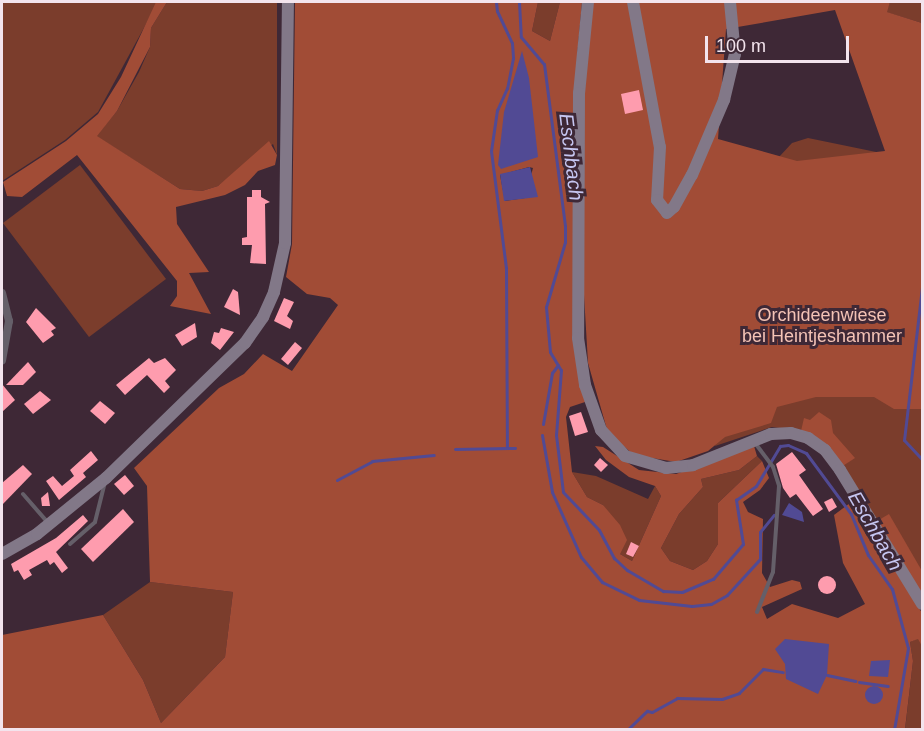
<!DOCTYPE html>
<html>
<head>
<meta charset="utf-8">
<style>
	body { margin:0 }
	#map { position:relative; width:924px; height:731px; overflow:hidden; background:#3e2836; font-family:Arial,sans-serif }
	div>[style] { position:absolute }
	.green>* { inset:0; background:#7b3d2c }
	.forest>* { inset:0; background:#a14c36 }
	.water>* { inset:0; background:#514a94 }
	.round { border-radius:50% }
	.stream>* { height:3px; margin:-1.5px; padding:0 1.5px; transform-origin:1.5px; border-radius:1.5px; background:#514a94 }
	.building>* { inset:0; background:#fe9cae }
	.lane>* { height:4px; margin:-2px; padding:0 2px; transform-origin:2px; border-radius:2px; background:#655f69 }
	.street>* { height:8px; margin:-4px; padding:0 4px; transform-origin:4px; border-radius:4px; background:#655f69 }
	.secondary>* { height:12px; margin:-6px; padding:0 6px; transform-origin:6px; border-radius:6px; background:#827888 }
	span { translate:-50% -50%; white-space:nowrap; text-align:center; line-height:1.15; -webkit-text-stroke:6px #3e2836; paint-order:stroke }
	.park-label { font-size:18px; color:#f4c3b6 }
	.water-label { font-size:20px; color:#c6c6f1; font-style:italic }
	.frame { position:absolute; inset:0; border:3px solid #f3e4ed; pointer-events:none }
	.scale { position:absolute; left:705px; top:36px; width:144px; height:27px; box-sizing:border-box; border:3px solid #f3e4ed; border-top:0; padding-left:8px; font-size:18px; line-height:21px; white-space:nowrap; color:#f3e4ed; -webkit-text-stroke:4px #3e2836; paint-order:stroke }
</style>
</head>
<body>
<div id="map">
	<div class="green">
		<div style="clip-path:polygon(2px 2px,158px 2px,98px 112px,65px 140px,2px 181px)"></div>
		<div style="clip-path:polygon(167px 2px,277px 2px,277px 155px,273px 144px,218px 186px,202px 191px,180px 189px,96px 136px,117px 111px,139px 72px,150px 47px,151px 28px)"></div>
		<div style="clip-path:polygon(538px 2px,560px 2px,550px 41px,532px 31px)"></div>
		<div style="clip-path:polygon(890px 2px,922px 2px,922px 23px,886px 12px)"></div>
		<div style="clip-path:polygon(808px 138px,881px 153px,922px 213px,922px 583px,883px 518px,877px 521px,843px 466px,851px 460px,801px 431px,772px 427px,715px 446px,779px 157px,792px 143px)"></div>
		<div style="clip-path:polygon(80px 165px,166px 279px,89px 337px,3px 223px)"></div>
		<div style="clip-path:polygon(757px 456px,762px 461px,718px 503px,718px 544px,707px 561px,693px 570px,670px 561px,661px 548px,679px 514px,703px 487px,701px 479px,739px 470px)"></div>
		<div style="clip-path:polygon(572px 472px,596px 476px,648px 499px,655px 486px,661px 496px,632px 561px,620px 554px,603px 505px,587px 497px)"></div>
		<div style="clip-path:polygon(150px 582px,233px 592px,225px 657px,161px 723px,143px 680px,103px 615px)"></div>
		<div style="clip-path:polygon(919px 638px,922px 646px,922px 729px,905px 730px,913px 661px,910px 642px)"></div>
	</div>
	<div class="forest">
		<div style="clip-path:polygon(156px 2px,167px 2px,151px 28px,150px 47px,117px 111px,97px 136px,180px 189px,202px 191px,218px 186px,269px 141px,277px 155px,275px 165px,258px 171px,245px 185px,225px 195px,176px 207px,177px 224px,209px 272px,189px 273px,211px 314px,170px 306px,177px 296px,177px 281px,77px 155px,22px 197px,7px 196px,3px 182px,66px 141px,98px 114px,121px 77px)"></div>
		<div style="clip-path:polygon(evenodd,295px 2px,538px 2px,532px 31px,550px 41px,560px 2px,582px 2px,577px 57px,585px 402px,570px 407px,566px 417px,572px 472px,587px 497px,603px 505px,620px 525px,627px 540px,620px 554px,632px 561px,661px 496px,655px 486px,629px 477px,606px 460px,595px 446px,603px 447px,639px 470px,676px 474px,754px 446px,757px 456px,739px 470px,701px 479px,703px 487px,679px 514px,661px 548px,670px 561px,693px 570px,707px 561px,718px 544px,718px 503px,762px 461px,769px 478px,760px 490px,743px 502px,748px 512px,763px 519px,762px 573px,770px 587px,792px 580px,800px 582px,802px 589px,762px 607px,767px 619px,792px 604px,838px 618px,865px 604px,843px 563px,834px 515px,854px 500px,922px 613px,922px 646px,918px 639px,910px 642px,913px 661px,905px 729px,2px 730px,2px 635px,103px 615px,143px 680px,161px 723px,225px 657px,233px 592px,150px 582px,147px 486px,134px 468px,219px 388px,244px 374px,263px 354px,292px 371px,338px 305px,330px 298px,307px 294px,286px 277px,292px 244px,295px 2px,529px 167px,533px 168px,525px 198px,505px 201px,500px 175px,529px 167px)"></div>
		<div style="clip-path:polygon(evenodd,593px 2px,890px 2px,887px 12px,922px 23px,922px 409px,894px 409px,874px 397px,816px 397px,777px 407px,771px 423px,725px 437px,708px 451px,676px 462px,634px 455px,608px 433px,588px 363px,584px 295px,584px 97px,593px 2px,835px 10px,885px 151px,797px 161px,718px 139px,726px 29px,835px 10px)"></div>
		<div style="clip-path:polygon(819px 412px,831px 420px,833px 433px,855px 458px,843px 466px,801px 431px,804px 418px,810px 420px)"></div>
		<div style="clip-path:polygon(889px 514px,922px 571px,922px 595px,877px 521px)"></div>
	</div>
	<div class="water">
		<div style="clip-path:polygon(522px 51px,529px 78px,538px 157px,501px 169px,498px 165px,504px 112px)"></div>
		<div style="clip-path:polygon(530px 167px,538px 197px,504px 201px,500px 174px)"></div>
		<div style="clip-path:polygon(789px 503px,802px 512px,804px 522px,782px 515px)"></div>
		<div style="clip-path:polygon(785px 639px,829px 644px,827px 675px,818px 694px,786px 679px,785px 664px,775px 649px)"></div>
		<div style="clip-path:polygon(871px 661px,890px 660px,888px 677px,869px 676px)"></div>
		<div class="round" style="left:865px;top:686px;width:18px;height:18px"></div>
	</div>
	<div class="stream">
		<div style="left:496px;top:2px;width:9px;rotate:84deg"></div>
		<div style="left:497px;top:11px;width:35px;rotate:65deg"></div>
		<div style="left:512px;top:43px;width:15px;rotate:86deg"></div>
		<div style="left:513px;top:58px;width:31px;rotate:101deg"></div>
		<div style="left:507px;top:88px;width:24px;rotate:114deg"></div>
		<div style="left:497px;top:110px;width:41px;rotate:98.3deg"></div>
		<div style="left:491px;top:151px;width:118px;rotate:82.7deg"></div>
		<div style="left:506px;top:268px;width:180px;rotate:89.7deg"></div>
		<div style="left:519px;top:2px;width:35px;rotate:87deg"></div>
		<div style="left:521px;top:37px;width:35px;rotate:50deg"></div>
		<div style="left:544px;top:64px;width:163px;rotate:82.6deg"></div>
		<div style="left:565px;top:226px;width:16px;rotate:90deg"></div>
		<div style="left:565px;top:242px;width:68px;rotate:106.3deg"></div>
		<div style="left:546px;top:307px;width:45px;rotate:84.9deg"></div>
		<div style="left:550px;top:352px;width:21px;rotate:59deg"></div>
		<div style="left:561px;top:370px;width:65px;rotate:94.4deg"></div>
		<div style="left:556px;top:435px;width:57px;rotate:83deg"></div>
		<div style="left:563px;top:492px;width:52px;rotate:46.5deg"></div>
		<div style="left:599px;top:530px;width:32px;rotate:62deg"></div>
		<div style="left:614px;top:558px;width:18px;rotate:43deg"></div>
		<div style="left:627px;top:570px;width:42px;rotate:30.3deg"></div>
		<div style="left:663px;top:591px;width:19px;rotate:3deg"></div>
		<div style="left:682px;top:592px;width:34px;rotate:-23deg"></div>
		<div style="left:713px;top:579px;width:46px;rotate:-49.4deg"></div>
		<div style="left:743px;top:544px;width:45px;rotate:-99deg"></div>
		<div style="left:736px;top:500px;width:24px;rotate:-35deg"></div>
		<div style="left:756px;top:486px;width:47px;rotate:-59deg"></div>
		<div style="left:780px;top:446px;width:8px;rotate:-7deg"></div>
		<div style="left:788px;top:445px;width:20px;rotate:24deg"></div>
		<div style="left:806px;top:453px;width:76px;rotate:53.6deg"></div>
		<div style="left:851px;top:514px;width:44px;rotate:67.5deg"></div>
		<div style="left:868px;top:555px;width:42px;rotate:54.8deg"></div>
		<div style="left:892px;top:589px;width:61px;rotate:74.8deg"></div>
		<div style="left:908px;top:648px;width:83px;rotate:99.7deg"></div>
		<div style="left:922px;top:287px;width:154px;rotate:96.7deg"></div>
		<div style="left:904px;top:440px;width:26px;rotate:47deg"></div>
		<div style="left:543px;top:424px;width:52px;rotate:-80deg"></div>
		<div style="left:552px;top:373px;width:10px;rotate:-53deg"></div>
		<div style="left:542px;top:435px;width:58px;rotate:80deg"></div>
		<div style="left:552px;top:492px;width:71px;rotate:66deg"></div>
		<div style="left:581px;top:557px;width:33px;rotate:50deg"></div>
		<div style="left:602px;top:582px;width:41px;rotate:25.9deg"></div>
		<div style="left:639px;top:600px;width:53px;rotate:6.5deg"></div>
		<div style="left:692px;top:606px;width:19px;rotate:-6deg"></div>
		<div style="left:711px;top:604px;width:18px;rotate:-29deg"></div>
		<div style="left:727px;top:595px;width:49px;rotate:-47.5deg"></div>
		<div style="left:760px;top:559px;width:27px;rotate:-90deg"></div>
		<div style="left:760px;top:532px;width:22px;rotate:-51deg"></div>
		<div style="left:455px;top:449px;width:60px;rotate:-1deg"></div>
		<div style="left:337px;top:480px;width:40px;rotate:-28deg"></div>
		<div style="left:372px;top:461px;width:62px;rotate:-5.5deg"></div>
		<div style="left:827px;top:675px;width:29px;rotate:12deg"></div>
		<div style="left:859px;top:682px;width:29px;rotate:8deg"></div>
		<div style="left:627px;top:730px;width:28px;rotate:-44deg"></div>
		<div style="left:647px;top:711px;width:5px;rotate:11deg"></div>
		<div style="left:652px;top:712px;width:29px;rotate:-29deg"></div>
		<div style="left:677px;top:698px;width:45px;rotate:1.3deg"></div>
		<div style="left:722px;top:699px;width:18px;rotate:-19deg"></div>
		<div style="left:739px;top:693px;width:34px;rotate:-45deg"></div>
		<div style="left:763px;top:669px;width:20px;rotate:9deg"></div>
	</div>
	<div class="building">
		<div style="clip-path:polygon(639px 90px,643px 110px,625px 114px,621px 94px)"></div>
		<div style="clip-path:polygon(252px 190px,261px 190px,261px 197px,270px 202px,265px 204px,266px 264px,250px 263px,252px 245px,242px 245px,242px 238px,247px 237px,247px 197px,252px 197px)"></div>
		<div style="clip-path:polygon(233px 289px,238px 292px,240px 315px,224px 307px)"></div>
		<div style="clip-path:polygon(284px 298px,294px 302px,287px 316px,293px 321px,290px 329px,274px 321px)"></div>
		<div style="clip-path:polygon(36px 308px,56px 328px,51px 331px,54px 335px,43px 343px,26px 322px)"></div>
		<div style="clip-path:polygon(195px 323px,197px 337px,182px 346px,175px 335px)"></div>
		<div style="clip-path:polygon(221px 328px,234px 332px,220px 350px,211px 343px,214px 332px,219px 333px)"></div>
		<div style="clip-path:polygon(295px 342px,302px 348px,288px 365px,281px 359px)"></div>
		<div style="clip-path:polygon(149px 358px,154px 363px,165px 358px,176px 370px,165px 381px,170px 387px,164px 393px,147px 375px,125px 395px,116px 385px)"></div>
		<div style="clip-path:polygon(28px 362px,36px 372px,23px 385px,6px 385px)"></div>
		<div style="clip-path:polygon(2px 384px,15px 400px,2px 412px)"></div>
		<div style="clip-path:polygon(40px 391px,51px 400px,33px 414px,24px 404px)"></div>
		<div style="clip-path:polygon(100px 401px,115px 413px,105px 424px,90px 411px)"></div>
		<div style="clip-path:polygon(581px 412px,588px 432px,575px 436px,569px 416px)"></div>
		<div style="clip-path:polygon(91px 451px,98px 460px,83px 473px,86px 477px,59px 500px,46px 481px,53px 476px,62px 486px,74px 476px,70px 470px)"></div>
		<div style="clip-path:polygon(792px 452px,806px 470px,799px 475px,823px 509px,813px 516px,796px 494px,790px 498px,783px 488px,776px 464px)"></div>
		<div style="clip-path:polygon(600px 458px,608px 465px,601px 472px,594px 465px)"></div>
		<div style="clip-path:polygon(23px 465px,32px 474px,2px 505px,2px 483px)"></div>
		<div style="clip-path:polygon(125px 475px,134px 486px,124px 495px,114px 484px)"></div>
		<div style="clip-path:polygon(48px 492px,50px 506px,42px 506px,41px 498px)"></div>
		<div style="clip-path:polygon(832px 498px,837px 507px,829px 512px,824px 502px)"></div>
		<div style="clip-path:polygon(123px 509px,134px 522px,93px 562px,81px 549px)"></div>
		<div style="clip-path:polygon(83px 515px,88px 521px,56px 552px,68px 568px,62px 573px,54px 562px,50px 565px,47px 560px,29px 570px,32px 575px,24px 580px,18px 570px,14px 572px,11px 564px,56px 538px)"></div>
		<div style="clip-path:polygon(631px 542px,639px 546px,633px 557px,626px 554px)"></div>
		<div class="round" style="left:818px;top:576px;width:18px;height:18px"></div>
	</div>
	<div class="lane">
		<div style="left:755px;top:443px;width:30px;rotate:53deg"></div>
		<div style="left:773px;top:467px;width:20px;rotate:72deg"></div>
		<div style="left:779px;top:486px;width:86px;rotate:94deg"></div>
		<div style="left:773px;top:572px;width:43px;rotate:111.8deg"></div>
		<div style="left:23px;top:494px;width:37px;rotate:49deg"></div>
		<div style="left:70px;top:544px;width:33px;rotate:-41deg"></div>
		<div style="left:95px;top:522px;width:41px;rotate:-76deg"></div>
	</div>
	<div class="street">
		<div style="left:2px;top:293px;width:29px;rotate:76deg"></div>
		<div style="left:9px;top:321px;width:40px;rotate:100deg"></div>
	</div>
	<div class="secondary">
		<div style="left:588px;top:2px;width:91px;rotate:95.6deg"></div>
		<div style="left:579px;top:93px;width:245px;rotate:90.2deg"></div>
		<div style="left:578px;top:338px;width:48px;rotate:81.5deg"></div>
		<div style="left:585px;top:385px;width:48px;rotate:70.4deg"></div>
		<div style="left:601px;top:430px;width:35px;rotate:47deg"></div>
		<div style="left:625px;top:456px;width:43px;rotate:16.3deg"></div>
		<div style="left:666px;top:468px;width:27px;rotate:-6deg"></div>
		<div style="left:693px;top:465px;width:84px;rotate:-21.7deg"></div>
		<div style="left:771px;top:434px;width:20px;rotate:-3deg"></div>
		<div style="left:791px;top:433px;width:18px;rotate:16deg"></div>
		<div style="left:808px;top:438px;width:21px;rotate:35deg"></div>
		<div style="left:825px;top:450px;width:25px;rotate:53deg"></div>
		<div style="left:840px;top:470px;width:157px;rotate:58.5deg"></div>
		<div style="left:633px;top:2px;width:147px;rotate:79.5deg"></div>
		<div style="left:660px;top:147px;width:53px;rotate:93.2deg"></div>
		<div style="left:657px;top:200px;width:16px;rotate:52deg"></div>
		<div style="left:667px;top:213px;width:9px;rotate:-41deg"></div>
		<div style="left:674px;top:207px;width:37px;rotate:-61deg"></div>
		<div style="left:692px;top:175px;width:82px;rotate:-66.9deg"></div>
		<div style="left:724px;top:100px;width:47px;rotate:-76.6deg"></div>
		<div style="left:735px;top:54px;width:52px;rotate:-95.5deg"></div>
		<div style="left:2px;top:554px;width:40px;rotate:-29.7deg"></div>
		<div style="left:37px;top:534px;width:89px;rotate:-39.1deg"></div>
		<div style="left:106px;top:478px;width:194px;rotate:-44.2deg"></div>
		<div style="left:245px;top:343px;width:32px;rotate:-55deg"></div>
		<div style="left:263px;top:317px;width:27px;rotate:-66deg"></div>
		<div style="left:274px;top:292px;width:50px;rotate:-77.3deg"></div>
		<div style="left:285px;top:243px;width:241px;rotate:-89.3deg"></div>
	</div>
	<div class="park-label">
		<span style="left:822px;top:326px">Orchideenwiese<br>bei Heintjeshammer</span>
	</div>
	<div class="water-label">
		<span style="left:571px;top:157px;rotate:83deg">Eschbach</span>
		<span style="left:875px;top:531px;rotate:60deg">Eschbach</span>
	</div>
	<div class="frame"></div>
	<div class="scale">100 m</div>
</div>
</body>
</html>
